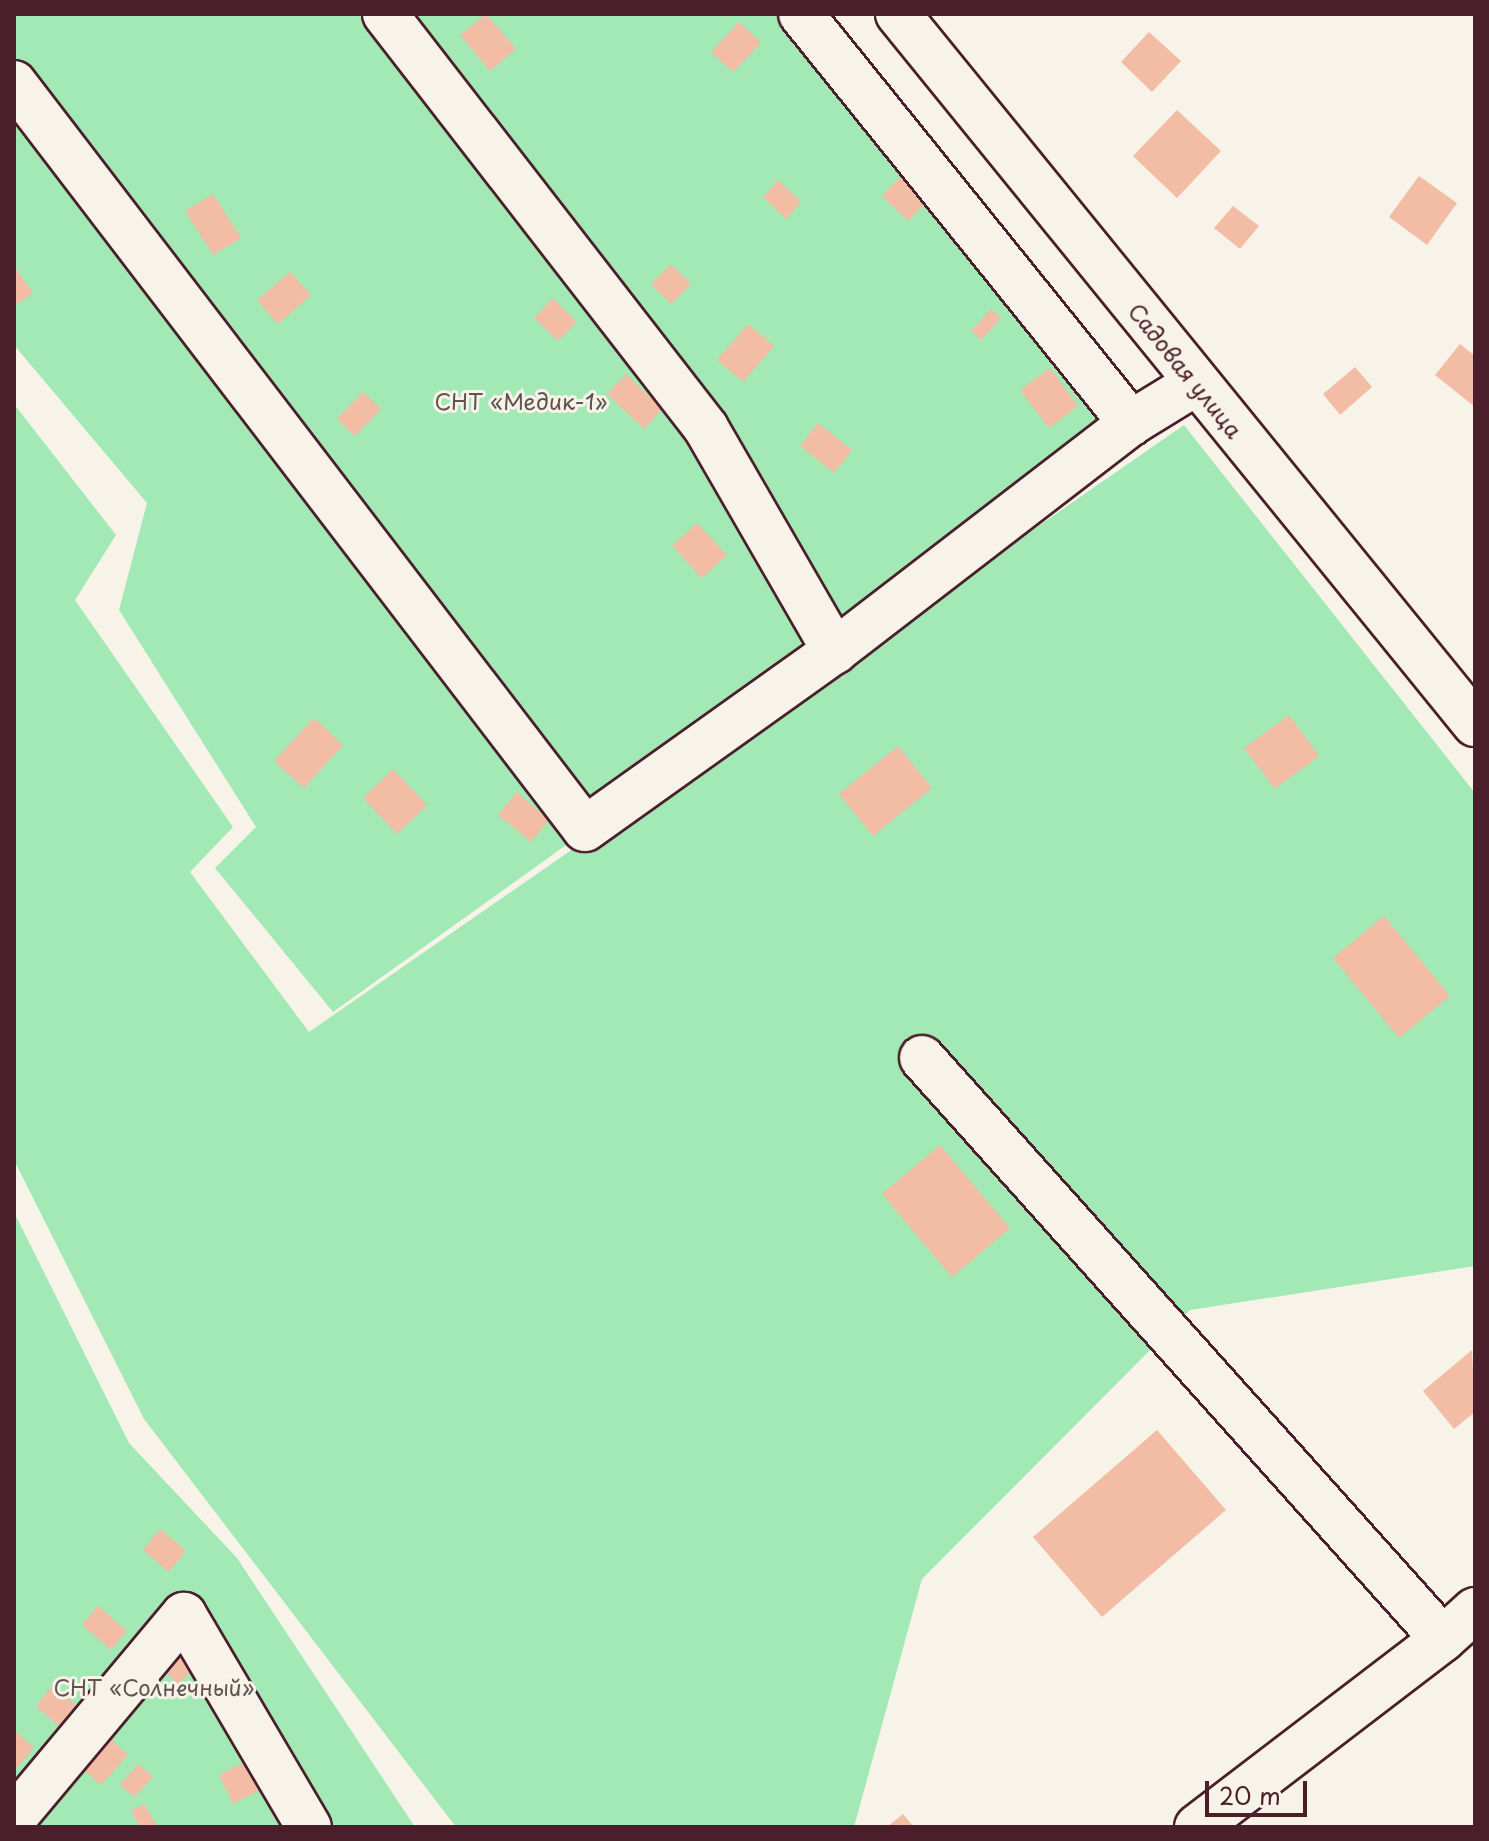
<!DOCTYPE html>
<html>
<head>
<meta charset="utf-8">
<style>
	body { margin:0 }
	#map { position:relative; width:1489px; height:1841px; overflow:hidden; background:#f7f3e8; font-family:"Playpen Sans",sans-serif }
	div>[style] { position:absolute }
	.green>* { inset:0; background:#a2e9b6 }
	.building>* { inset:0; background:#f2bca5 }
	.roads { filter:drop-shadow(2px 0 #4a1f2b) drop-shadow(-2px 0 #4a1f2b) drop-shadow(0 2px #4a1f2b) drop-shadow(0 -2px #4a1f2b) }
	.minor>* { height:44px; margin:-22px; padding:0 22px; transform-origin:22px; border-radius:22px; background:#f7f3e8 }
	span { translate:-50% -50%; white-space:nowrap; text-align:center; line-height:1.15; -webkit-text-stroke:6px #f7f3e8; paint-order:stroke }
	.street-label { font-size:22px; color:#4a1f2b }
	.park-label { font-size:22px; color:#60524e }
	.frame { position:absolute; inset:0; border:16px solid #4a1f2b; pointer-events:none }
	.scale { position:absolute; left:1205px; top:1781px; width:102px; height:36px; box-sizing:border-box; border:4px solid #4a1f2b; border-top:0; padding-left:10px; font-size:24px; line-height:28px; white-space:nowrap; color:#4a1f2b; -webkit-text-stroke:6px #f7f3e8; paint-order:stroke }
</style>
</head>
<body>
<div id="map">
	<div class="green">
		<div style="clip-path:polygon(14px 14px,790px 14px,1137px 436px,333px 1012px,215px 868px,256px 827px,119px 610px,147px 503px,14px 345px)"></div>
		<div style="clip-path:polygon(14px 404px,116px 535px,75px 600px,233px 827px,190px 872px,309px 1032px,1184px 425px,1475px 793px,1475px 1266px,1190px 1310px,922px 1579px,854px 1827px,456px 1827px,144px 1419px,14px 1160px)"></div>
		<div style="clip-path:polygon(14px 1212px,129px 1443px,237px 1558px,415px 1827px,14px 1827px)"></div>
	</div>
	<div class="building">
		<div style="clip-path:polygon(486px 14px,516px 49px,490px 71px,460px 35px)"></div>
		<div style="clip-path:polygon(739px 22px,761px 43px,733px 72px,711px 52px)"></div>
		<div style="clip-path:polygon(1149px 32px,1181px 61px,1152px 92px,1121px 62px)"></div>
		<div style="clip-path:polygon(1177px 110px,1221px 151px,1177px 198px,1133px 156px)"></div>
		<div style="clip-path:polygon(902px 175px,929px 200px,908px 221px,882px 196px)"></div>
		<div style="clip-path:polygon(1419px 176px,1457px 203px,1427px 245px,1389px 217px)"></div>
		<div style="clip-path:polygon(778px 180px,801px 202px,786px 219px,763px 197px)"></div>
		<div style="clip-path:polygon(213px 194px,241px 238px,213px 255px,185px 211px)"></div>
		<div style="clip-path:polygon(1233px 206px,1259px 226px,1240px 249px,1214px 228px)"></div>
		<div style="clip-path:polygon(671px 264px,691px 284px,671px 304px,651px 284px)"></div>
		<div style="clip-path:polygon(14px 266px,33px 293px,14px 306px)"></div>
		<div style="clip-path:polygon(290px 272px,311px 295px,278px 324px,257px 300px)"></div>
		<div style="clip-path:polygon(553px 298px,577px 322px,558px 341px,534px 318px)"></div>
		<div style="clip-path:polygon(991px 309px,1001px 318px,981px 340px,971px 331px)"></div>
		<div style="clip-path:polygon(748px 324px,774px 346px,743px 382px,717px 360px)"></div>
		<div style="clip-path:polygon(1460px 344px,1475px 356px,1475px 407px,1435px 375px)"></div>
		<div style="clip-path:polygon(1355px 367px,1372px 387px,1340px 415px,1323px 394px)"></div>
		<div style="clip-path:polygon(1050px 368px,1078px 406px,1049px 428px,1020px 390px)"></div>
		<div style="clip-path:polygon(626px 374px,662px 409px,644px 429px,607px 394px)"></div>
		<div style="clip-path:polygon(363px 392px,381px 409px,355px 436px,337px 419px)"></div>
		<div style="clip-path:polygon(818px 423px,852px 450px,834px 473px,800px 446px)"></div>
		<div style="clip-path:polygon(697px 523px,727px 555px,702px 578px,672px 546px)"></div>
		<div style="clip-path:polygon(1289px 715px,1319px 756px,1275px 789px,1244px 748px)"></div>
		<div style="clip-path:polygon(314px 718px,343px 745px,304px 788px,274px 761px)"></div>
		<div style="clip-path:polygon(898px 746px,932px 788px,873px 836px,839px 794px)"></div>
		<div style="clip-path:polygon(393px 769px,427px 805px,397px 834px,363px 798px)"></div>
		<div style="clip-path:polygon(517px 792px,549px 820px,531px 842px,498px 815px)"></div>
		<div style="clip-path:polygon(1384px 916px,1450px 996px,1399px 1038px,1333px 958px)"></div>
		<div style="clip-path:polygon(940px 1145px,1010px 1228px,952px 1277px,882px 1194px)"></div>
		<div style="clip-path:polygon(1472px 1350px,1475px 1412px,1454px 1429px,1423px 1391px)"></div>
		<div style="clip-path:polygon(1157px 1430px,1226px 1510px,1102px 1617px,1033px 1537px)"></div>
		<div style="clip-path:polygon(160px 1529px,186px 1551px,169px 1572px,143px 1550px)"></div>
		<div style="clip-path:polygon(98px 1606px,127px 1631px,111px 1650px,82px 1625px)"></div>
		<div style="clip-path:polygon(186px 1648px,200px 1664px,177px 1684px,163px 1669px)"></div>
		<div style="clip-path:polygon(53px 1685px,76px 1705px,59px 1726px,36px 1706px)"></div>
		<div style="clip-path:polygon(14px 1730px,34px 1748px,14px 1771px)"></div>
		<div style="clip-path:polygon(110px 1738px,128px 1755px,101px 1785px,81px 1768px)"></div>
		<div style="clip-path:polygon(264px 1752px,278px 1780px,233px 1804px,219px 1775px)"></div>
		<div style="clip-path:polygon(138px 1764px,153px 1777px,134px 1797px,120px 1785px)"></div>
		<div style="clip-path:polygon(144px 1804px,158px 1827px,140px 1827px,131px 1811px)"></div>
		<div style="clip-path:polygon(903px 1814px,914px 1827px,887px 1827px)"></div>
	</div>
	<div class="roads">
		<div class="minor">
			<div style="left:385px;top:14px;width:524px;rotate:52.21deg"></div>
			<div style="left:706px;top:428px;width:258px;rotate:60deg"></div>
			<div style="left:801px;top:14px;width:526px;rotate:51.1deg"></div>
			<div style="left:1131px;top:423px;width:76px;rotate:-31.6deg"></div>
			<div style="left:898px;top:14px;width:915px;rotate:50.9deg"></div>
			<div style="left:14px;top:83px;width:939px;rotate:52.57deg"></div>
			<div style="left:585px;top:829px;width:307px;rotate:-35.5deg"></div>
			<div style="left:835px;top:651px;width:374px;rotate:-37.6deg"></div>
			<div style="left:922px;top:1058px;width:780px;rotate:48.12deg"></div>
			<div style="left:14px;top:1818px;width:265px;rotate:-50.1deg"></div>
			<div style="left:184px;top:1615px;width:246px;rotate:59.5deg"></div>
			<div style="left:1197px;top:1827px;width:310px;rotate:-37.4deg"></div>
			<div style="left:1443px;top:1639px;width:43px;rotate:-42.2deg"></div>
		</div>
	</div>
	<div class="street-label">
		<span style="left:1186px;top:370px;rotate:51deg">Садовая улица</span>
	</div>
	<div class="park-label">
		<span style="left:521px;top:401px">СНТ «Медик-1»</span>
		<span style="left:154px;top:1687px">СНТ «Солнечный»</span>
	</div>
	<div class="frame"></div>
	<div class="scale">20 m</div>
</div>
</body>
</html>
